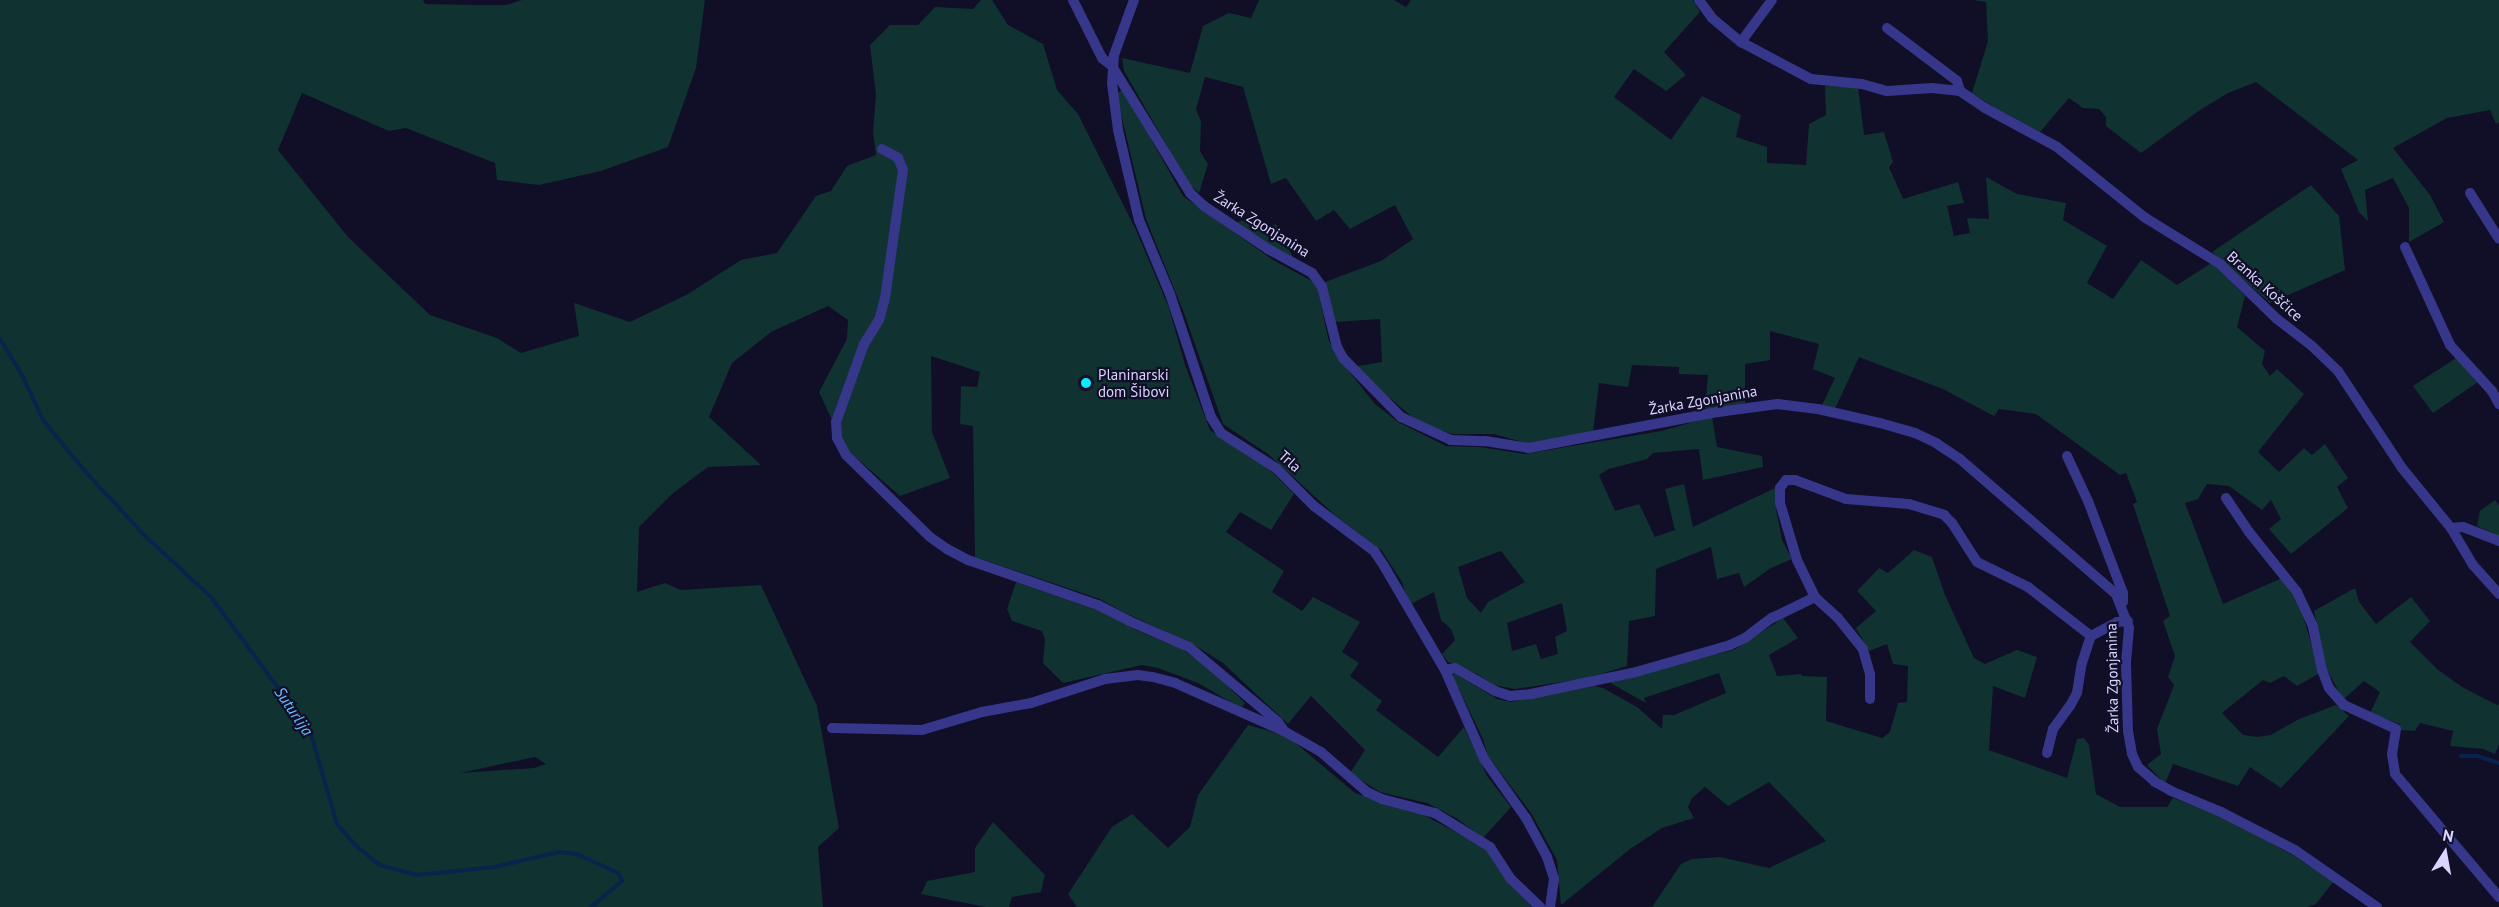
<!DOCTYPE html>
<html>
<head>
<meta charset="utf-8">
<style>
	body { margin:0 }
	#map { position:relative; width:2499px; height:907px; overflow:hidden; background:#110e28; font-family:"PT Sans",sans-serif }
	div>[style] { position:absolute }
	.green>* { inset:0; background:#103230 }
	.stream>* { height:4px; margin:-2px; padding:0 2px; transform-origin:2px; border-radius:2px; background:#09244c }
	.minor>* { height:10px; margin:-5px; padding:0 5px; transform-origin:5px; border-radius:5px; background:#36368a }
	.dots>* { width:16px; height:16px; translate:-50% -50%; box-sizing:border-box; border:3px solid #110e28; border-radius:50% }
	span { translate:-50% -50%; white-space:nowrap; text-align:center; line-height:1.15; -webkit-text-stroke:4.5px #110e28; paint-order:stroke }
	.street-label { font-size:15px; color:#d8d5ff }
	.poi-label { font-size:15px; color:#d8d5ff }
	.left { translate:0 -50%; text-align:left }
	.water-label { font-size:16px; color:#63bdff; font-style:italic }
	.north { position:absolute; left:2415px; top:823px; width:60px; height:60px; -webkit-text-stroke:4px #110e28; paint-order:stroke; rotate:11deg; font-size:16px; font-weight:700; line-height:24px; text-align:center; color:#d8d5ff }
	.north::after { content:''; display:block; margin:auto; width:21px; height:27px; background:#d8d5ff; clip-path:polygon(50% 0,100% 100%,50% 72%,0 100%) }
</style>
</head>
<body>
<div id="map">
	<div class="green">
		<div style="clip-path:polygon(evenodd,0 0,423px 0,425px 4px,480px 5px,506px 5px,522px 0,705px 0,696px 68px,668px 147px,601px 171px,539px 185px,497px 180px,495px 163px,406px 128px,389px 131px,302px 93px,278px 150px,348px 237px,430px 315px,497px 338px,521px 353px,579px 336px,574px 303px,630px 322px,688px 294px,741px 260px,777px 253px,816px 196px,831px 191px,847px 166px,876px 155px,873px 132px,876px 95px,870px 45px,890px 25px,918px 25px,935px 7px,973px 9px,981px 0,992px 0,1008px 25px,1043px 44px,1057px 90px,1078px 114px,1136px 230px,1169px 308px,1185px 365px,1210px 430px,1265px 465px,1294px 494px,1271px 530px,1240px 512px,1226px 532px,1284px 571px,1272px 592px,1302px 611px,1313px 597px,1360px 622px,1342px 652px,1359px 663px,1350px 676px,1382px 701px,1376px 710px,1438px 757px,1464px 727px,1487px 776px,1511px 807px,1483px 838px,1456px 818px,1427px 803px,1380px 792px,1350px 773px,1365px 750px,1311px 696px,1288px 724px,1223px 663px,1191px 643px,1123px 612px,1100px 599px,975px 557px,973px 426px,960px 424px,961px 386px,977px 387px,980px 372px,931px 356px,932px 432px,950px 478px,900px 496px,845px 448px,819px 392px,847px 339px,848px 320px,828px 306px,771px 332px,732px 363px,709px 417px,761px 465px,708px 467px,672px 494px,639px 527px,637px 592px,665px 583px,681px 590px,761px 585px,817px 706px,839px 828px,818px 847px,823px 907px,0 907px,0 0,535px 757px,546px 764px,534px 768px,460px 773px,535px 757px)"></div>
		<div style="clip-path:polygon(1259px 0,1394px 0,1406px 7px,1411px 0,1693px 0,1700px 12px,1664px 52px,1686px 75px,1666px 91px,1634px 69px,1614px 97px,1671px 140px,1702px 96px,1741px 115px,1736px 137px,1767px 147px,1767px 163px,1806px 165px,1809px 124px,1826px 115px,1825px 86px,1858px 87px,1864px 135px,1884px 132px,1893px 162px,1889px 167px,1903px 199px,1958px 182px,1964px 203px,1947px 206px,1954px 236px,1970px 233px,1967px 218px,1989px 219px,1986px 177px,2017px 194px,2066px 203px,2063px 220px,2107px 246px,2087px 283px,2113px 299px,2141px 260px,2177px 285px,2213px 262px,2245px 296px,2237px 327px,2265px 351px,2262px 364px,2270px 376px,2277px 369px,2304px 394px,2258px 452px,2279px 472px,2304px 448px,2312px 455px,2325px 444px,2348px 478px,2337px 487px,2348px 508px,2291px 554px,2269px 529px,2281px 519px,2271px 500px,2262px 510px,2229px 486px,2207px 484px,2198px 499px,2185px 503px,2223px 604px,2282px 578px,2300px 606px,2320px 673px,2297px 686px,2284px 676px,2270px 683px,2263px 680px,2222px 713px,2243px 735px,2257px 737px,2271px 735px,2299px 719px,2336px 705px,2349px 716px,2281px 788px,2250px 767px,2238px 786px,2173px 764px,2165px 784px,2147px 765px,2161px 754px,2157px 729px,2174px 685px,2168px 677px,2175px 656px,2163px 621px,2170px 616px,2133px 504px,2137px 502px,2126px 473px,2120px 475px,2036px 414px,1999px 409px,1994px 416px,1943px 389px,1859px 357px,1835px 409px,1822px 405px,1835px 378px,1813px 369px,1819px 344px,1770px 331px,1770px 360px,1745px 364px,1745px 403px,1705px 410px,1708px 375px,1679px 374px,1679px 367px,1632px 365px,1628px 387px,1599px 383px,1593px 432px,1530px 444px,1494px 434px,1452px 434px,1417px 421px,1353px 367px,1382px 362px,1380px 319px,1335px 322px,1325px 282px,1381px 261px,1413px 239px,1395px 205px,1350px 229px,1334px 210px,1316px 221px,1286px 178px,1271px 184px,1243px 87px,1205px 77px,1196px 109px,1201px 122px,1200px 151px,1208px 164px,1199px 193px,1189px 184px,1124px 71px,1122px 58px,1190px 73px,1203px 26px,1229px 13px,1251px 18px)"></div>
		<div style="clip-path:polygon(1973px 0,2499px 0,2499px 122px,2496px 124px,2490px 110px,2447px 118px,2393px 148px,2430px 195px,2444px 222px,2409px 242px,2409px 208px,2393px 178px,2365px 190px,2368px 221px,2359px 212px,2341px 169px,2358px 160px,2256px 82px,2228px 93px,2200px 110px,2141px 153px,2106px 126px,2106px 117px,2099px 109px,2083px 108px,2069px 98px,2040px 132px,1997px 109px,1972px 93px,1988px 41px,1986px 2px)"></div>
		<div style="clip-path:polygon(evenodd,1123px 90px,1183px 196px,1273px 260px,1312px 281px,1318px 290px,1328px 338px,1335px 354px,1375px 404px,1398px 422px,1446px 446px,1480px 447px,1525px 454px,1661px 431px,1712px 417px,1717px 447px,1762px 456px,1763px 467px,1703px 480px,1699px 449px,1653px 453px,1647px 459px,1609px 469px,1599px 475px,1615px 511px,1639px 504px,1655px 537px,1675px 530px,1665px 489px,1684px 484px,1693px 527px,1775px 488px,1776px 509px,1782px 540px,1792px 559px,1771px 568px,1744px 587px,1739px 573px,1717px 579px,1711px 547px,1656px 569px,1655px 616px,1629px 621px,1627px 666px,1588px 678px,1515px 689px,1494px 685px,1477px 674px,1448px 662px,1442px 654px,1455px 640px,1451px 629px,1441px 620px,1434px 592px,1409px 605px,1402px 582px,1382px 551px,1335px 515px,1268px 454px,1223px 424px,1184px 313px,1146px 219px,1116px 93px,1123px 90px,1501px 551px,1525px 582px,1488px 602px,1481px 613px,1467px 598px,1458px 567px,1501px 551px,1123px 90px,1562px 603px,1567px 631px,1555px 637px,1558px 654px,1541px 659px,1536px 644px,1512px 651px,1507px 623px,1562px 603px)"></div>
		<div style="clip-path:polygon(2311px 185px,2339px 216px,2345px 270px,2270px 303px,2212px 252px)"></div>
		<div style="clip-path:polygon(1254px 214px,1263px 230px,1276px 224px,1293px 257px,1271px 248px,1236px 223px)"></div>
		<div style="clip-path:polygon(2456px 358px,2478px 382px,2433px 413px,2413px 386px)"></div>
		<div style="clip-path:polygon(2495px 500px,2499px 506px,2499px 536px,2477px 526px,2480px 511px)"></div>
		<div style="clip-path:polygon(1914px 550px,1932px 557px,1945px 595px,1974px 658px,1985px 664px,2017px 650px,2037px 657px,2025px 698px,1993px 686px,1989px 750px,2067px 778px,2077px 739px,2084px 738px,2089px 745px,2096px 794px,2120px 807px,2167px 807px,2173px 798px,2223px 817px,2296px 857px,2333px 882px,2316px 904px,2307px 907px,1652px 907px,1681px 864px,1692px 859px,1720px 857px,1769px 868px,1826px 841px,1769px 782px,1728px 806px,1705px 787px,1692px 798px,1688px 807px,1694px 818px,1662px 828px,1630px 849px,1561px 905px,1557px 860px,1531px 813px,1488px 756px,1483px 739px,1453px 677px,1454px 673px,1497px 699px,1511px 702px,1594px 686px,1603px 688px,1637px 707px,1662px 729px,1663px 715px,1674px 715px,1726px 693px,1719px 673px,1644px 698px,1646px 703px,1612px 684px,1610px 680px,1734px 650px,1783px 618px,1798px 638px,1769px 655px,1777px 676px,1801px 674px,1802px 676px,1827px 677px,1826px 721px,1882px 738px,1890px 732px,1898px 703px,1907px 702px,1908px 666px,1893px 664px,1887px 644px,1869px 651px,1856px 628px,1876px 611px,1857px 591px,1879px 568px,1888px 573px)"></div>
		<div style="clip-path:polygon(1016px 582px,1102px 612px,1138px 631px,1180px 648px,1206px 665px,1245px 703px,1241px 708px,1198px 683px,1158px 668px,1142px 665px,1063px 683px,1043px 663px,1045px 640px,1042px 631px,1012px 621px,1007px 609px)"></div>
		<div style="clip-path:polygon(2355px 588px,2359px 602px,2376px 624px,2411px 597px,2430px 621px,2410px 642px,2437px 669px,2462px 687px,2497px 705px,2499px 704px,2499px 744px,2495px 754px,2483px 749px,2450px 746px,2453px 731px,2420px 723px,2415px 731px,2400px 730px,2400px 724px,2370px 713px,2380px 692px,2364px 681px,2345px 698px,2341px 695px,2327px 670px,2314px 611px)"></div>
		<div style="clip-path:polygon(1248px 725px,1287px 736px,1355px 793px,1422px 814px,1486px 848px,1503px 874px,1532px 907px,1077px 907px,1068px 894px,1112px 827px,1132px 814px,1168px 848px,1190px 827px,1198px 795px)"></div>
		<div style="clip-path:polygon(993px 822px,1045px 875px,1041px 892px,1012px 897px,1009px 907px,986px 907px,921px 894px,927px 881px,975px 872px,975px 848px)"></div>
	</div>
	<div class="stream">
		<div style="left:0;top:339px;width:44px;rotate:58.8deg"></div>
		<div style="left:23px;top:377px;width:47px;rotate:65.1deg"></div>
		<div style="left:43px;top:420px;width:65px;rotate:50.6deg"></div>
		<div style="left:84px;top:470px;width:88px;rotate:47.3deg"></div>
		<div style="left:144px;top:535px;width:91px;rotate:42.8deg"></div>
		<div style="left:211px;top:597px;width:167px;rotate:53.5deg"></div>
		<div style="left:310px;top:731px;width:97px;rotate:73.8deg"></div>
		<div style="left:337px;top:824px;width:28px;rotate:49deg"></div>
		<div style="left:355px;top:845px;width:32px;rotate:39deg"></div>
		<div style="left:380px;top:865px;width:38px;rotate:15deg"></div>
		<div style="left:417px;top:875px;width:78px;rotate:-5.9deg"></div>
		<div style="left:495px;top:867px;width:65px;rotate:-13.4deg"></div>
		<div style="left:558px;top:852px;width:19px;rotate:6deg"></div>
		<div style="left:577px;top:854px;width:45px;rotate:24.9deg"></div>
		<div style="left:618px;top:873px;width:9px;rotate:63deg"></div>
		<div style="left:622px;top:881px;width:40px;rotate:140deg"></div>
		<div style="left:2461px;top:756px;width:16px"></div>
		<div style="left:2477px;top:756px;width:23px;rotate:18deg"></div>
	</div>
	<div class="minor">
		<div style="left:1073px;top:0;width:65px;rotate:63.4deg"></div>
		<div style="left:1102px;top:58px;width:13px;rotate:39deg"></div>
		<div style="left:1112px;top:66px;width:149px;rotate:58.4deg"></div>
		<div style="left:1190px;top:193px;width:19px;rotate:43deg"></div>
		<div style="left:1204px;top:206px;width:77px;rotate:33.9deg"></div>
		<div style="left:1268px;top:249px;width:50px;rotate:28.6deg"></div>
		<div style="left:1312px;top:273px;width:17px;rotate:54deg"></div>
		<div style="left:1322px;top:287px;width:62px;rotate:76deg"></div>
		<div style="left:1337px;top:347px;width:13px;rotate:61deg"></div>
		<div style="left:1343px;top:358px;width:83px;rotate:45.5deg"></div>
		<div style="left:1401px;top:417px;width:55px;rotate:24.7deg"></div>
		<div style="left:1451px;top:440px;width:34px;rotate:2deg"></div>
		<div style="left:1485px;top:441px;width:45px;rotate:9deg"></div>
		<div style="left:1529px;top:448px;width:192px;rotate:-10.8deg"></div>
		<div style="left:1718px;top:412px;width:60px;rotate:-7.7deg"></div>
		<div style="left:1777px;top:404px;width:41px;rotate:7deg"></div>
		<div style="left:1818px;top:409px;width:64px;rotate:12.7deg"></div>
		<div style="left:1880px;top:423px;width:36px;rotate:16deg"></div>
		<div style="left:1915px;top:433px;width:23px;rotate:25deg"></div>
		<div style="left:1936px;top:443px;width:29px;rotate:34deg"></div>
		<div style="left:1960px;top:459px;width:206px;rotate:40.9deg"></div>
		<div style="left:2116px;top:594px;width:36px;rotate:69deg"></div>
		<div style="left:2129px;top:628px;width:36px;rotate:95deg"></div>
		<div style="left:2126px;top:664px;width:67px;rotate:88.3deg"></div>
		<div style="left:2128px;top:731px;width:23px;rotate:80deg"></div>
		<div style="left:2132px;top:754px;width:14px;rotate:65deg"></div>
		<div style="left:2138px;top:767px;width:23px;rotate:41deg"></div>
		<div style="left:2155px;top:782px;width:18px;rotate:29deg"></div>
		<div style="left:2171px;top:791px;width:54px;rotate:22.8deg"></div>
		<div style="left:2221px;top:812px;width:83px;rotate:27.2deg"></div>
		<div style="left:2295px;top:850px;width:100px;rotate:34.8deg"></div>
		<div style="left:1134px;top:0;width:59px;rotate:110deg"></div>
		<div style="left:1114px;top:55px;width:28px;rotate:94deg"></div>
		<div style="left:1112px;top:83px;width:47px;rotate:82.7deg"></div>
		<div style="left:1118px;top:130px;width:92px;rotate:76.9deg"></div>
		<div style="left:1139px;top:220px;width:80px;rotate:67.3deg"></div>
		<div style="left:1170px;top:294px;width:130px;rotate:71.6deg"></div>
		<div style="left:1211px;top:417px;width:19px;rotate:58deg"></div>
		<div style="left:1221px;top:433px;width:65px;rotate:32.5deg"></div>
		<div style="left:1276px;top:468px;width:54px;rotate:45deg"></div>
		<div style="left:1314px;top:506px;width:75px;rotate:36.9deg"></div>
		<div style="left:1374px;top:551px;width:18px;rotate:56deg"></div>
		<div style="left:1384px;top:566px;width:121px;rotate:59.6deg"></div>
		<div style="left:1445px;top:670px;width:97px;rotate:66.3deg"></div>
		<div style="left:1484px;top:759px;width:72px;rotate:54.6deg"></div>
		<div style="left:1526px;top:818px;width:44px;rotate:61.7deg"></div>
		<div style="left:1547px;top:857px;width:23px;rotate:72deg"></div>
		<div style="left:1554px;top:879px;width:28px;rotate:98deg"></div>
		<div style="left:1699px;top:0;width:22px;rotate:54deg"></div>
		<div style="left:1712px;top:18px;width:38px;rotate:40deg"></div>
		<div style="left:1741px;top:42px;width:79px;rotate:27.9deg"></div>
		<div style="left:1811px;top:79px;width:51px;rotate:5.6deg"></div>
		<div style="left:1862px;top:84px;width:26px;rotate:16deg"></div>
		<div style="left:1887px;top:91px;width:45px;rotate:-3.8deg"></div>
		<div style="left:1932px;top:88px;width:28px;rotate:6deg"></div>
		<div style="left:1960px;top:91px;width:30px;rotate:34deg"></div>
		<div style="left:1985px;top:108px;width:82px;rotate:28.4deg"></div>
		<div style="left:2057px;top:147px;width:112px;rotate:38.8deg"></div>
		<div style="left:2144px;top:217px;width:89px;rotate:31.7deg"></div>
		<div style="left:2220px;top:264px;width:79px;rotate:44deg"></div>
		<div style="left:2277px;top:319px;width:44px;rotate:37.6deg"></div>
		<div style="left:2312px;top:346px;width:36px;rotate:44deg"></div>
		<div style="left:2338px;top:371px;width:116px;rotate:56.6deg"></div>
		<div style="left:2402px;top:468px;width:77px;rotate:50.8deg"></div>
		<div style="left:2451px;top:528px;width:43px;rotate:59.3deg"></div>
		<div style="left:2473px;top:565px;width:39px;rotate:48deg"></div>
		<div style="left:1887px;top:28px;width:88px;rotate:37.1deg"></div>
		<div style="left:1957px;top:81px;width:10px;rotate:73deg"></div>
		<div style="left:1741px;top:42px;width:52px;rotate:-53.6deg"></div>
		<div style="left:882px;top:149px;width:18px;rotate:29deg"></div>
		<div style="left:898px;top:158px;width:13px;rotate:67deg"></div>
		<div style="left:903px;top:170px;width:129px;rotate:98deg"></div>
		<div style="left:885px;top:298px;width:23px;rotate:105deg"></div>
		<div style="left:879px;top:320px;width:28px;rotate:122deg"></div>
		<div style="left:864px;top:344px;width:83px;rotate:109.7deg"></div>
		<div style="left:836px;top:422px;width:16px;rotate:86deg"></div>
		<div style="left:837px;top:438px;width:19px;rotate:62deg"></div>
		<div style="left:846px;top:455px;width:117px;rotate:44.3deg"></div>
		<div style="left:930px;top:537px;width:21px;rotate:35deg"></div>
		<div style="left:947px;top:549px;width:24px;rotate:28deg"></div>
		<div style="left:968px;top:560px;width:138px;rotate:19.1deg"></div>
		<div style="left:1098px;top:605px;width:35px;rotate:27deg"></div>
		<div style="left:1129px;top:621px;width:65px;rotate:23.4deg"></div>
		<div style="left:1189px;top:647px;width:116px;rotate:40.1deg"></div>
		<div style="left:1278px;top:722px;width:11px;rotate:56deg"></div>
		<div style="left:2470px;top:193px;width:54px;rotate:57.8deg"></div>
		<div style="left:2405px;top:247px;width:108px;rotate:65.3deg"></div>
		<div style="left:2450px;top:345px;width:62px;rotate:47.6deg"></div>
		<div style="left:2492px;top:391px;width:15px;rotate:62deg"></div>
		<div style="left:2067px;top:456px;width:50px;rotate:65deg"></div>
		<div style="left:2088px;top:501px;width:98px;rotate:69.2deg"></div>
		<div style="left:2123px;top:593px;width:9px;rotate:90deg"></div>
		<div style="left:2226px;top:498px;width:41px;rotate:55.9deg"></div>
		<div style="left:2249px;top:532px;width:77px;rotate:51.3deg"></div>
		<div style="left:2297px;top:592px;width:38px;rotate:65deg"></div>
		<div style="left:2313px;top:627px;width:44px;rotate:78.2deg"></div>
		<div style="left:2322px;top:670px;width:19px;rotate:69deg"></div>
		<div style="left:2329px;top:688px;width:23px;rotate:49deg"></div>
		<div style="left:2344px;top:705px;width:57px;rotate:24.8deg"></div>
		<div style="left:2396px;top:729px;width:25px;rotate:99deg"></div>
		<div style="left:2392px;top:754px;width:20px;rotate:81deg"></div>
		<div style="left:2395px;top:774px;width:161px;rotate:49.8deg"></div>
		<div style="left:2451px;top:528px;width:12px;rotate:-5deg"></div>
		<div style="left:2463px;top:527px;width:39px;rotate:21deg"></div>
		<div style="left:1445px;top:670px;width:10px;rotate:-11deg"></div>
		<div style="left:1455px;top:668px;width:46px;rotate:29.9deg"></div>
		<div style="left:1495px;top:691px;width:16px;rotate:18deg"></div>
		<div style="left:1510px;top:696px;width:21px;rotate:-5deg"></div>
		<div style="left:1531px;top:694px;width:107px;rotate:-11.8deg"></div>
		<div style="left:1636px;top:672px;width:98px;rotate:-16deg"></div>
		<div style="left:1730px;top:645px;width:17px;rotate:-25deg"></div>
		<div style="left:1745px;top:638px;width:34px;rotate:-37deg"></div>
		<div style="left:1772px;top:618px;width:48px;rotate:-26deg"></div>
		<div style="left:1870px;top:699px;width:25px;rotate:-90deg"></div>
		<div style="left:1870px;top:674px;width:26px;rotate:-106deg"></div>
		<div style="left:1863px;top:649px;width:40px;rotate:-129deg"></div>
		<div style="left:1838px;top:618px;width:31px;rotate:-138deg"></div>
		<div style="left:1815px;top:597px;width:41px;rotate:-115.9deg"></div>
		<div style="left:1797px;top:560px;width:59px;rotate:-106.6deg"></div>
		<div style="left:1780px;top:503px;width:15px;rotate:-90deg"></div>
		<div style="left:1780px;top:488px;width:10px;rotate:-53deg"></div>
		<div style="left:1786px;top:480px;width:9px"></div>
		<div style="left:1795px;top:480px;width:54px;rotate:20.4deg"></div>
		<div style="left:1846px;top:499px;width:63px;rotate:4.5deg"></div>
		<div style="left:1909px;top:504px;width:37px;rotate:17deg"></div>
		<div style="left:1944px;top:515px;width:11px;rotate:45deg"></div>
		<div style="left:1952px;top:523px;width:46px;rotate:57.3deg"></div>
		<div style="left:1977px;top:562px;width:57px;rotate:26.1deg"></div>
		<div style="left:2028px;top:587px;width:80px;rotate:37.9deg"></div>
		<div style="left:2091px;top:636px;width:30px;rotate:-28deg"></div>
		<div style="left:2117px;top:622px;width:11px;rotate:-5deg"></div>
		<div style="left:832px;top:728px;width:90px;rotate:1.3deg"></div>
		<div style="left:922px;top:730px;width:63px;rotate:-16.7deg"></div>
		<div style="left:982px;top:712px;width:50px;rotate:-10.4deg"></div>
		<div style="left:1031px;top:703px;width:78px;rotate:-18deg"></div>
		<div style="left:1105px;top:679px;width:33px;rotate:-7deg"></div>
		<div style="left:1138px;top:675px;width:15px;rotate:8deg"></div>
		<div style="left:1153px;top:677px;width:23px;rotate:15deg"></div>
		<div style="left:1175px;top:683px;width:119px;rotate:23.8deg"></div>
		<div style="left:1284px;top:731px;width:43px;rotate:29.6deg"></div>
		<div style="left:1321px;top:752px;width:61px;rotate:41deg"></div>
		<div style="left:1367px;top:792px;width:17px;rotate:25deg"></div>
		<div style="left:1382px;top:799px;width:55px;rotate:14.8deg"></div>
		<div style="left:1435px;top:813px;width:65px;rotate:31.7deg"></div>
		<div style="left:1490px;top:847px;width:37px;rotate:57deg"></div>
		<div style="left:1510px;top:878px;width:42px;rotate:44deg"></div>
		<div style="left:2047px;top:753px;width:25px;rotate:-76deg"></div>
		<div style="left:2053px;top:729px;width:29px;rotate:-54deg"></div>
		<div style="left:2070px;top:706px;width:15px;rotate:-62deg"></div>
		<div style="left:2077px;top:693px;width:30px;rotate:-81deg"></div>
		<div style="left:2082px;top:663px;width:28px;rotate:-72deg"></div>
	</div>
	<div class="dots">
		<div style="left:1086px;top:383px;background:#01efff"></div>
	</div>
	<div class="street-label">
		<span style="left:1262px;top:224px;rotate:32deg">Žarka Zgonjanina</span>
		<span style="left:2265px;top:286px;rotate:42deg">Branka Koščice</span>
		<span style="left:1703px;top:400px;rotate:-10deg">Žarka Zgonjanina</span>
		<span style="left:1290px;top:461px;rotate:42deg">Trla</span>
		<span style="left:2112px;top:678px;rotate:-91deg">Žarka Zgonjanina</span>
	</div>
	<div class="poi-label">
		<span class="left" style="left:1098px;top:383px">Planinarski<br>dom Šibovi</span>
	</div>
	<div class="water-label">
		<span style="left:294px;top:711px;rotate:56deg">Suturlija</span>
	</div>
	<div class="north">N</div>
</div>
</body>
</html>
